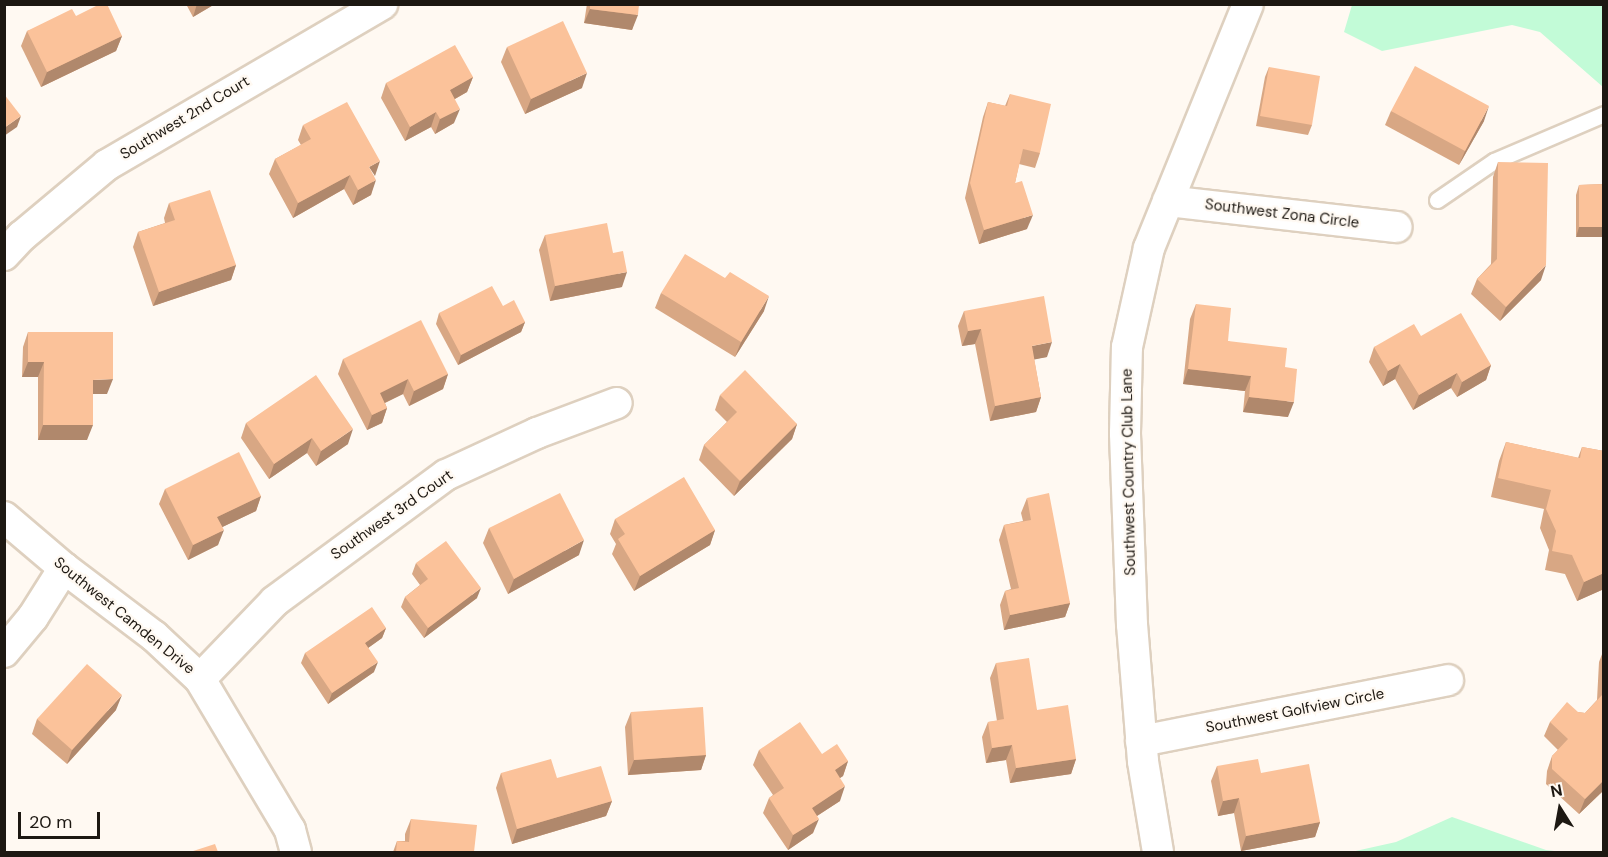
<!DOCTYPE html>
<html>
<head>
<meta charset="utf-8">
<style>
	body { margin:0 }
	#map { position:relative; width:1608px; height:857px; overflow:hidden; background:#fff9f2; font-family:"DM Sans",sans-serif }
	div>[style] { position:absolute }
	.green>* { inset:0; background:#c2fbd7 }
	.roads { filter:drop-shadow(2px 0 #ded0bf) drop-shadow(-2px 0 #ded0bf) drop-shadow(0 2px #ded0bf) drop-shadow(0 -2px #ded0bf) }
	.service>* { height:15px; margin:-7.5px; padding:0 7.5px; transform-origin:7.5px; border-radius:7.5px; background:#fff }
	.minor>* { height:30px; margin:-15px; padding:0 15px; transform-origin:15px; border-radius:15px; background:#fff }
	.wall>* { inset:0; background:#d8a784 }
	.shaded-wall>* { inset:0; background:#b0886c }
	.building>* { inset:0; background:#fbc29a }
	span { translate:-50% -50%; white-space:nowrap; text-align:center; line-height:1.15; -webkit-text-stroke:4.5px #fff9f2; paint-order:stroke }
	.street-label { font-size:15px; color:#1d1812 }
	.frame { position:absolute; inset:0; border:6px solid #1d1812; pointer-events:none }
	.north { position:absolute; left:1530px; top:779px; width:60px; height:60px; -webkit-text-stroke:4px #fff9f2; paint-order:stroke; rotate:349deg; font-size:16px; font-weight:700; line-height:24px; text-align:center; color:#1d1812 }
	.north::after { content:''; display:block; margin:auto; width:21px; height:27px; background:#1d1812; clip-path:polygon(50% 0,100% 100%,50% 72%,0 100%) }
	.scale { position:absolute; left:18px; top:812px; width:82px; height:27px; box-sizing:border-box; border:3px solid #1d1812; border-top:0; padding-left:8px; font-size:18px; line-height:21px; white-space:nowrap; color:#1d1812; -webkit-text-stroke:4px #fff9f2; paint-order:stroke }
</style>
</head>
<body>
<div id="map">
	<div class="green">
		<div style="clip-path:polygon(1352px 5px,1603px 5px,1603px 87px,1540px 32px,1512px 25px,1382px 51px,1344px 32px)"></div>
		<div style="clip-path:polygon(1452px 817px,1546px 850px,1563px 852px,1351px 852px,1396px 842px)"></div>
	</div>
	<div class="roads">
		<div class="service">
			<div style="left:1437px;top:200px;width:69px;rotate:-34.4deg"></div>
			<div style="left:1494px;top:161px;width:120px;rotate:-23.1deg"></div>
		</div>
		<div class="minor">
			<div style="left:1168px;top:201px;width:230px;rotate:6.5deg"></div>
			<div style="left:4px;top:255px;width:26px;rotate:-47deg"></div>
			<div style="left:22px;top:236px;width:111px;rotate:-39.9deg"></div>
			<div style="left:107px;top:165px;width:319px;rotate:-30.3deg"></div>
			<div style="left:4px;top:517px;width:79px;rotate:40.4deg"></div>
			<div style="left:64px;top:568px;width:113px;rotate:37.1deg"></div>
			<div style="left:154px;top:636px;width:63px;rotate:43.1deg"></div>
			<div style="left:200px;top:679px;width:176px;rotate:59.2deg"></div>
			<div style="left:290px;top:830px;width:23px;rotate:75deg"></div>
			<div style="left:4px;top:652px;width:45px;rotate:-50.4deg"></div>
			<div style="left:33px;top:617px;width:58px;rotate:-57.7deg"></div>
			<div style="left:200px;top:679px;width:108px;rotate:-46.1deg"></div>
			<div style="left:275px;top:601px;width:212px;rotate:-36.4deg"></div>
			<div style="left:446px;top:475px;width:100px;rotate:-24.8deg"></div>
			<div style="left:537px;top:433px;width:85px;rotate:-20.6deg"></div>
			<div style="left:1141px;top:741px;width:313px;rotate:-11.2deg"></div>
			<div style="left:1158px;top:852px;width:92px;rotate:-99.4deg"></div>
			<div style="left:1143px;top:761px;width:136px;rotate:-94.6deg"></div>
			<div style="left:1132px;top:625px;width:192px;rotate:-92.1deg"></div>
			<div style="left:1125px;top:433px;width:86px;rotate:-88.7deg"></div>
			<div style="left:1127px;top:347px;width:101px;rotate:-77.5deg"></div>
			<div style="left:1149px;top:248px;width:263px;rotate:-67.9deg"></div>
		</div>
	</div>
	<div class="wall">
		<div style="clip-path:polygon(186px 4px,215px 4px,193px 17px)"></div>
		<div style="clip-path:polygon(587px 4px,639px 4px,632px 30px,584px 23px)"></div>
		<div style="clip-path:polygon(76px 16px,122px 36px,116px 51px,41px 87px,21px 46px,27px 31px)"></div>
		<div style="clip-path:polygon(507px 47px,582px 88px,525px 114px,501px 62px)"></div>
		<div style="clip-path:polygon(1269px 67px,1312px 125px,1308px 135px,1256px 126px,1265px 77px)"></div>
		<div style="clip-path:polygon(473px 77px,467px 92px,455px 99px,454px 123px,435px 134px,431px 127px,405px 141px,381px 98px,386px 83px)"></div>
		<div style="clip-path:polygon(1010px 94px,1040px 153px,1035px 168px,1019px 164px,1015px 183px,1027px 229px,979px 244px,965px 198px,983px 117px,988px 102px,1005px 106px)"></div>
		<div style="clip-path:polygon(1391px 111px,1484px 121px,1459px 165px,1385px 125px)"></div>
		<div style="clip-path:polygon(303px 125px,374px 176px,371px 195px,353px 205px,344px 189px,293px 218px,269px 174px,275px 159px,301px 145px,298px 140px)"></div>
		<div style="clip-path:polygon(1498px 162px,1541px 280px,1500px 321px,1471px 294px,1477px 279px,1491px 264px,1493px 177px)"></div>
		<div style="clip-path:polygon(1604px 184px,1576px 237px,1576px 195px,1579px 185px)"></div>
		<div style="clip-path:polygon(169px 203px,236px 265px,231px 280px,153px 306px,133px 247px,138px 232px,165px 223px,164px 218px)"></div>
		<div style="clip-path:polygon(545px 235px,613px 253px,622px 287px,550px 301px,539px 250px)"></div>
		<div style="clip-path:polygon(661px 293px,764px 311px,735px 357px,655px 308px)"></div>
		<div style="clip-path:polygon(1196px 304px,1228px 341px,1285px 367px,1288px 417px,1243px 412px,1245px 391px,1183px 384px,1190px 319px)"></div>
		<div style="clip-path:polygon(503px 306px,525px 322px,521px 332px,458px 365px,436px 324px,439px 313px)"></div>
		<div style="clip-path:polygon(964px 311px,1047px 357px,1034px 359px,1041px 397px,1036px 412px,990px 421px,975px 344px,962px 346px,958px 326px)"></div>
		<div style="clip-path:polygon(28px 332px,107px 394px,93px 394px,87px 440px,38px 440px,38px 377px,22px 377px,23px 347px)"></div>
		<div style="clip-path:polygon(1421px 336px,1491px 365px,1486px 380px,1457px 397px,1451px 388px,1413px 410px,1395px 379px,1383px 386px,1369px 362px,1374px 347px)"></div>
		<div style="clip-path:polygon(343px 359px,448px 374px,443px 389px,409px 406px,403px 394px,385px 403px,387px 408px,382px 423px,367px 430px,338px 374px)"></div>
		<div style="clip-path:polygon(720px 395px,797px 424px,792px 439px,734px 496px,699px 460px,704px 445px,727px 422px,715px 410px)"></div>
		<div style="clip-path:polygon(246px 423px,348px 444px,316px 466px,307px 453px,269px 479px,241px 438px)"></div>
		<div style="clip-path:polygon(1506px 442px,1578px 458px,1582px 447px,1604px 451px,1604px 589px,1577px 601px,1565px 574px,1545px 570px,1549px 550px,1540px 528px,1544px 509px,1491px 497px,1499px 461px)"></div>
		<div style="clip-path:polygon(165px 489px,261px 496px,256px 511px,222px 527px,218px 545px,188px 560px,159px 504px)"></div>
		<div style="clip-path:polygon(1027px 498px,1070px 603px,1065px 617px,1004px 630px,1000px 605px,1005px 591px,1011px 589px,999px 540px,1004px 525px,1023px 521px,1021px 513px)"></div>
		<div style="clip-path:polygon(615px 519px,715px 530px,710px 545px,634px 591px,612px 554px,616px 544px,610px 534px)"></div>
		<div style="clip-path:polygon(489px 528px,579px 555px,508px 594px,483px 543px)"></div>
		<div style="clip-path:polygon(416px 563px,477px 598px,424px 638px,401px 607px,405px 597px,420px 585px,412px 574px)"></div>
		<div style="clip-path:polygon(386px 628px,382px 638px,368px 648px,374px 672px,328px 704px,301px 663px,305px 653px)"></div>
		<div style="clip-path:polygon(1604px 649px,1604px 790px,1579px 814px,1546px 784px,1547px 771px,1552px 756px,1558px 750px,1544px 736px,1550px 722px,1578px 712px,1585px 713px,1597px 700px,1599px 662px)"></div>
		<div style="clip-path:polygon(996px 663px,1037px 710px,1076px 759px,1071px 774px,1010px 783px,1006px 760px,986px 763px,982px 737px,988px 722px,997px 721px,990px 678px)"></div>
		<div style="clip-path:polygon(116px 710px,67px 764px,32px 734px,37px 719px)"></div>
		<div style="clip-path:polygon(631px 712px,706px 755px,701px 770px,628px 775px,625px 727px)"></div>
		<div style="clip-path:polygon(759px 750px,822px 754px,848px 761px,843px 776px,840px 778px,840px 801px,817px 816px,813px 833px,788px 850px,763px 813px,769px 798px,773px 795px,753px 765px)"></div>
		<div style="clip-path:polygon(1217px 766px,1261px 773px,1320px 822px,1315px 837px,1241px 851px,1234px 813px,1218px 816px,1211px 781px)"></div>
		<div style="clip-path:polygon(501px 773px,557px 778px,612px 801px,606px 816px,512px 844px,496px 788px)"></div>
		<div style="clip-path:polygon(411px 819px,474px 852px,393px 852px,397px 841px,405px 841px,405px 834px)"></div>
	</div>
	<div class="shaded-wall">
		<div style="clip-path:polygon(197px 4px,215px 4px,193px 17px)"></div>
		<div style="clip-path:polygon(590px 9px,638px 15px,632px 30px,584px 23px)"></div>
		<div style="clip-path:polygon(122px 36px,116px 51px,41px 87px,47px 72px)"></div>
		<div style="clip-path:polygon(587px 73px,582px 88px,525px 114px,531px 99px)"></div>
		<div style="clip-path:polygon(473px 77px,467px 92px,444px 105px,450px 90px)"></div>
		<div style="clip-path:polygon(1489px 106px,1484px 121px,1459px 165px,1465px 151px)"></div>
		<div style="clip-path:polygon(460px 109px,454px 123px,435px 134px,440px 119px)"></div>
		<div style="clip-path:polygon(436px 112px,431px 127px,405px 141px,410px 127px)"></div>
		<div style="clip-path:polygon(21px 116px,17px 127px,4px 136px,4px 128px)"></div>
		<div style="clip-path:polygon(380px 161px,375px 176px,369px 167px)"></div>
		<div style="clip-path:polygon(350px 175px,344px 189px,293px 218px,298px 203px)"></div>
		<div style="clip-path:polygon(376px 180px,371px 195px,353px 205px,358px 190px)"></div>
		<div style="clip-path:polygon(1033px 215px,1027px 229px,979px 244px,984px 230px)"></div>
		<div style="clip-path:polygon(1579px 227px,1604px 227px,1604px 237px,1576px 237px)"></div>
		<div style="clip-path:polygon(236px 265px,231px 280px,153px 306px,159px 292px)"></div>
		<div style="clip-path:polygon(1546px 265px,1541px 280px,1500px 321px,1506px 307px)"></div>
		<div style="clip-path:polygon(627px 272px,622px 287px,550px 301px,555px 286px)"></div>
		<div style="clip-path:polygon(769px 296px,764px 311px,735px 357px,741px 342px)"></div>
		<div style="clip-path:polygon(525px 322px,521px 332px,458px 365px,461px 355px)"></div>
		<div style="clip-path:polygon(981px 329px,975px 344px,962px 346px,968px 331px)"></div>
		<div style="clip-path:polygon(1052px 342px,1047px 357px,1027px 361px,1032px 346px)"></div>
		<div style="clip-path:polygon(28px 362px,44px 362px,38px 377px,22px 377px)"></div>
		<div style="clip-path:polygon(1400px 364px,1395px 379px,1383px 386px,1388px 371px)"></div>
		<div style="clip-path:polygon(1491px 365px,1486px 380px,1457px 397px,1462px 382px)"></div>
		<div style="clip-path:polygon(1188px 369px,1251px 376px,1245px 391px,1183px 384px)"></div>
		<div style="clip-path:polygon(1457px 373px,1451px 388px,1413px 410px,1419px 395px)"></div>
		<div style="clip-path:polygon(448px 374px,443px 389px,409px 406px,414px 391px)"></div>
		<div style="clip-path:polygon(113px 379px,107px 394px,87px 394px,93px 380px)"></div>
		<div style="clip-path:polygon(408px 379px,403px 394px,374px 408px,380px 393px)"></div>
		<div style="clip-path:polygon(1041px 397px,1036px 412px,990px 421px,995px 406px)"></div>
		<div style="clip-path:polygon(1249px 397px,1294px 402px,1288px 417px,1243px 412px)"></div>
		<div style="clip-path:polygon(387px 408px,382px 423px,367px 430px,372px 415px)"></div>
		<div style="clip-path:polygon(797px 424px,792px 439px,734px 496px,740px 481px)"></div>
		<div style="clip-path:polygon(43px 425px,93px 425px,87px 440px,38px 440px)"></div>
		<div style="clip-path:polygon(353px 429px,348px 444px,316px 466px,321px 451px)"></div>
		<div style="clip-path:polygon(312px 438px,307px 453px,269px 479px,274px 464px)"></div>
		<div style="clip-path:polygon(261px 496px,256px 511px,212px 532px,217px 517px)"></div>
		<div style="clip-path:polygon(224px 530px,218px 545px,188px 560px,193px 545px)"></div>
		<div style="clip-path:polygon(715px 530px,710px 545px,634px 591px,640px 576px)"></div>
		<div style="clip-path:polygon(584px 540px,579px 555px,508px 594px,514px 579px)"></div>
		<div style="clip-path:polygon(1604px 573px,1604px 589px,1577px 601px,1584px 582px)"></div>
		<div style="clip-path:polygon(481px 588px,477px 598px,424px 638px,428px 628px)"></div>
		<div style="clip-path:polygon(1070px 603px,1065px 617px,1004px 630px,1010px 615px)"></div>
		<div style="clip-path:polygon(386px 628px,382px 638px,361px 653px,365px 643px)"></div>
		<div style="clip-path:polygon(378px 662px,374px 672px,328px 704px,332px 693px)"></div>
		<div style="clip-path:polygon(122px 695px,116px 710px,67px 764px,72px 750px)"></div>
		<div style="clip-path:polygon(1012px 745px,1006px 760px,986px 763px,992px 748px)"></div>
		<div style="clip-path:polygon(706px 755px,701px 770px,628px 775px,634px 760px)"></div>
		<div style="clip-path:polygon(1076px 759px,1071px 774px,1010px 783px,1016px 768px)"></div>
		<div style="clip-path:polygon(848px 761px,843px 776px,829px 785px,835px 770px)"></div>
		<div style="clip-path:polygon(1604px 780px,1604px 790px,1579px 814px,1585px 799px)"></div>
		<div style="clip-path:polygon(845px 786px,840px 801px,806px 823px,812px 808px)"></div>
		<div style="clip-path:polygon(1239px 798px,1234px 813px,1218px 816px,1223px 801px)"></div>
		<div style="clip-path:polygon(612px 801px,606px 816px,512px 844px,517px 829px)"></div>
		<div style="clip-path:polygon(819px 819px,813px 833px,788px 850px,793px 835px)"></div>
		<div style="clip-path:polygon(1320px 822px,1315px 837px,1241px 851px,1246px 836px)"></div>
	</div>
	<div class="building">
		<div style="clip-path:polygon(100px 4px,107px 4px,122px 36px,47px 72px,27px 31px,72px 9px,76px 16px)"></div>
		<div style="clip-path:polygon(590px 4px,639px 4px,638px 15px,590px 9px)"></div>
		<div style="clip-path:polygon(563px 21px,587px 73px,531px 99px,507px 47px)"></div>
		<div style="clip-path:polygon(455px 45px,473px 77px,450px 90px,460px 109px,440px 119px,436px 112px,410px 127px,386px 83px)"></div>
		<div style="clip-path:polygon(1415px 66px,1489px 106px,1465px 151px,1391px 111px)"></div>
		<div style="clip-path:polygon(1269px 67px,1320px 76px,1312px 125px,1260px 116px)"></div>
		<div style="clip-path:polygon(4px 94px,21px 116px,4px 128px)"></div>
		<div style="clip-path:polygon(1010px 94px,1051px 104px,1040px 153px,1023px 149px,1015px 183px,1022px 181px,1033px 215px,984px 230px,970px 183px,988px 102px,1007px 106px)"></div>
		<div style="clip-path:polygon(347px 102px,380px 161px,369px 167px,376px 180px,358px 190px,350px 175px,298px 203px,275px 159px,311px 139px,303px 125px)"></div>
		<div style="clip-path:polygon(1498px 162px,1548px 163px,1546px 265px,1506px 307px,1477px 279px,1497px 259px)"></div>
		<div style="clip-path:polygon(1604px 184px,1604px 227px,1579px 227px,1579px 185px)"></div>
		<div style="clip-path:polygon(210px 190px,236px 265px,159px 292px,138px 232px,175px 220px,169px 203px)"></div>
		<div style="clip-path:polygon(607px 223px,613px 253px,623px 251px,627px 272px,555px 286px,545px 235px)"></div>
		<div style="clip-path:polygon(685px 254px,725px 278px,730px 272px,769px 296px,741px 342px,661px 293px)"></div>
		<div style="clip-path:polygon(492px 286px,503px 306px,514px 300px,525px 322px,461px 355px,439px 313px)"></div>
		<div style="clip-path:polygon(1044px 296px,1052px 342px,1032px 346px,1041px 397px,995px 406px,981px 329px,968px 331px,964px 311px)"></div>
		<div style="clip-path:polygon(1196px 304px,1231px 308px,1228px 341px,1287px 348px,1285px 367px,1297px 369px,1294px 402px,1249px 397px,1251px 376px,1188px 369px)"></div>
		<div style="clip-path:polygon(1461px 313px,1491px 365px,1462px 382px,1457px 373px,1419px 395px,1400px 364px,1388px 371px,1374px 347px,1414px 324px,1421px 336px)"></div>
		<div style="clip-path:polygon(421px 320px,448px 374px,414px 391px,408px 379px,380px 393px,387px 408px,372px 415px,343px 359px)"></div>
		<div style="clip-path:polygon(28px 332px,113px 332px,113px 379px,93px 380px,93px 425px,43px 425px,44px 362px,28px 362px)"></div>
		<div style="clip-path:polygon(745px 370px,797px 424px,740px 481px,704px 445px,737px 412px,720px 395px)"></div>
		<div style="clip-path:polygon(316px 375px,353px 429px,321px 451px,312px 438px,274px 464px,246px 423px)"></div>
		<div style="clip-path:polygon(1506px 442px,1580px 458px,1582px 447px,1604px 451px,1604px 573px,1584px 582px,1572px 555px,1552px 551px,1556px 531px,1546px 509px,1551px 490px,1498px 478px)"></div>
		<div style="clip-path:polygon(239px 452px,261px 496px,217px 517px,224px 530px,193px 545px,165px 489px)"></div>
		<div style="clip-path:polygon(684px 477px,715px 530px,640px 576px,618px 539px,625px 534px,615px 519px)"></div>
		<div style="clip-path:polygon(560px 493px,584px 540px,514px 579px,489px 528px)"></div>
		<div style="clip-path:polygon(1049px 493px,1070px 603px,1010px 615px,1005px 591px,1019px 588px,1004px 525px,1031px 520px,1027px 498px)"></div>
		<div style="clip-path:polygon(446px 541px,481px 588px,428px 628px,405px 597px,428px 579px,416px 563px)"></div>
		<div style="clip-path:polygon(372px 607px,386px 628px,365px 643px,378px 662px,332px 693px,305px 653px)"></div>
		<div style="clip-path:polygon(1029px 658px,1037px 710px,1068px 705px,1076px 759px,1016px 768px,1012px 745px,992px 748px,988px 722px,1004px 719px,996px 663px)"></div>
		<div style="clip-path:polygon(1604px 662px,1604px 780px,1585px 799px,1552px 769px,1552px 756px,1568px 739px,1550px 722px,1567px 702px,1578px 712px,1585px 713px,1602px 695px)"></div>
		<div style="clip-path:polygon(87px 664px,122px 695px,72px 750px,37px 719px)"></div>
		<div style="clip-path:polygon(703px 707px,706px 755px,634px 760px,631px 712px)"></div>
		<div style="clip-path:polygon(800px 722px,822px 754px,837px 744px,848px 761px,835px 770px,845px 786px,812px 808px,819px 819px,793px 835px,769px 798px,784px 788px,759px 750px)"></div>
		<div style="clip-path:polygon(551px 759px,557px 778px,601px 766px,612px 801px,517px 829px,501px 773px)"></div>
		<div style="clip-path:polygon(1258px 759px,1261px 773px,1309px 764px,1320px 822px,1246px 836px,1239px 798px,1223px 801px,1217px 766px)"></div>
		<div style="clip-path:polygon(411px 819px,477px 825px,474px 852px,396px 852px,397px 841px,409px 842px)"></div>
		<div style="clip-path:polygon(215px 844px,218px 852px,190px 852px)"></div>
	</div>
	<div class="street-label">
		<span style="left:185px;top:118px;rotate:-31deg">Southwest 2nd Court</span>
		<span style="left:1282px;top:214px;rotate:7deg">Southwest Zona Circle</span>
		<span style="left:1129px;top:472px;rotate:-91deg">Southwest Country Club Lane</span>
		<span style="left:392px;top:515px;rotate:-35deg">Southwest 3rd Court</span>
		<span style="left:124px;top:616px;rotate:39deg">Southwest Camden Drive</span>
		<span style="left:1295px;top:711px;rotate:-11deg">Southwest Golfview Circle</span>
	</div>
	<div class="frame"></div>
	<div class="north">N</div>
	<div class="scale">20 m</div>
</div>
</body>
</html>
